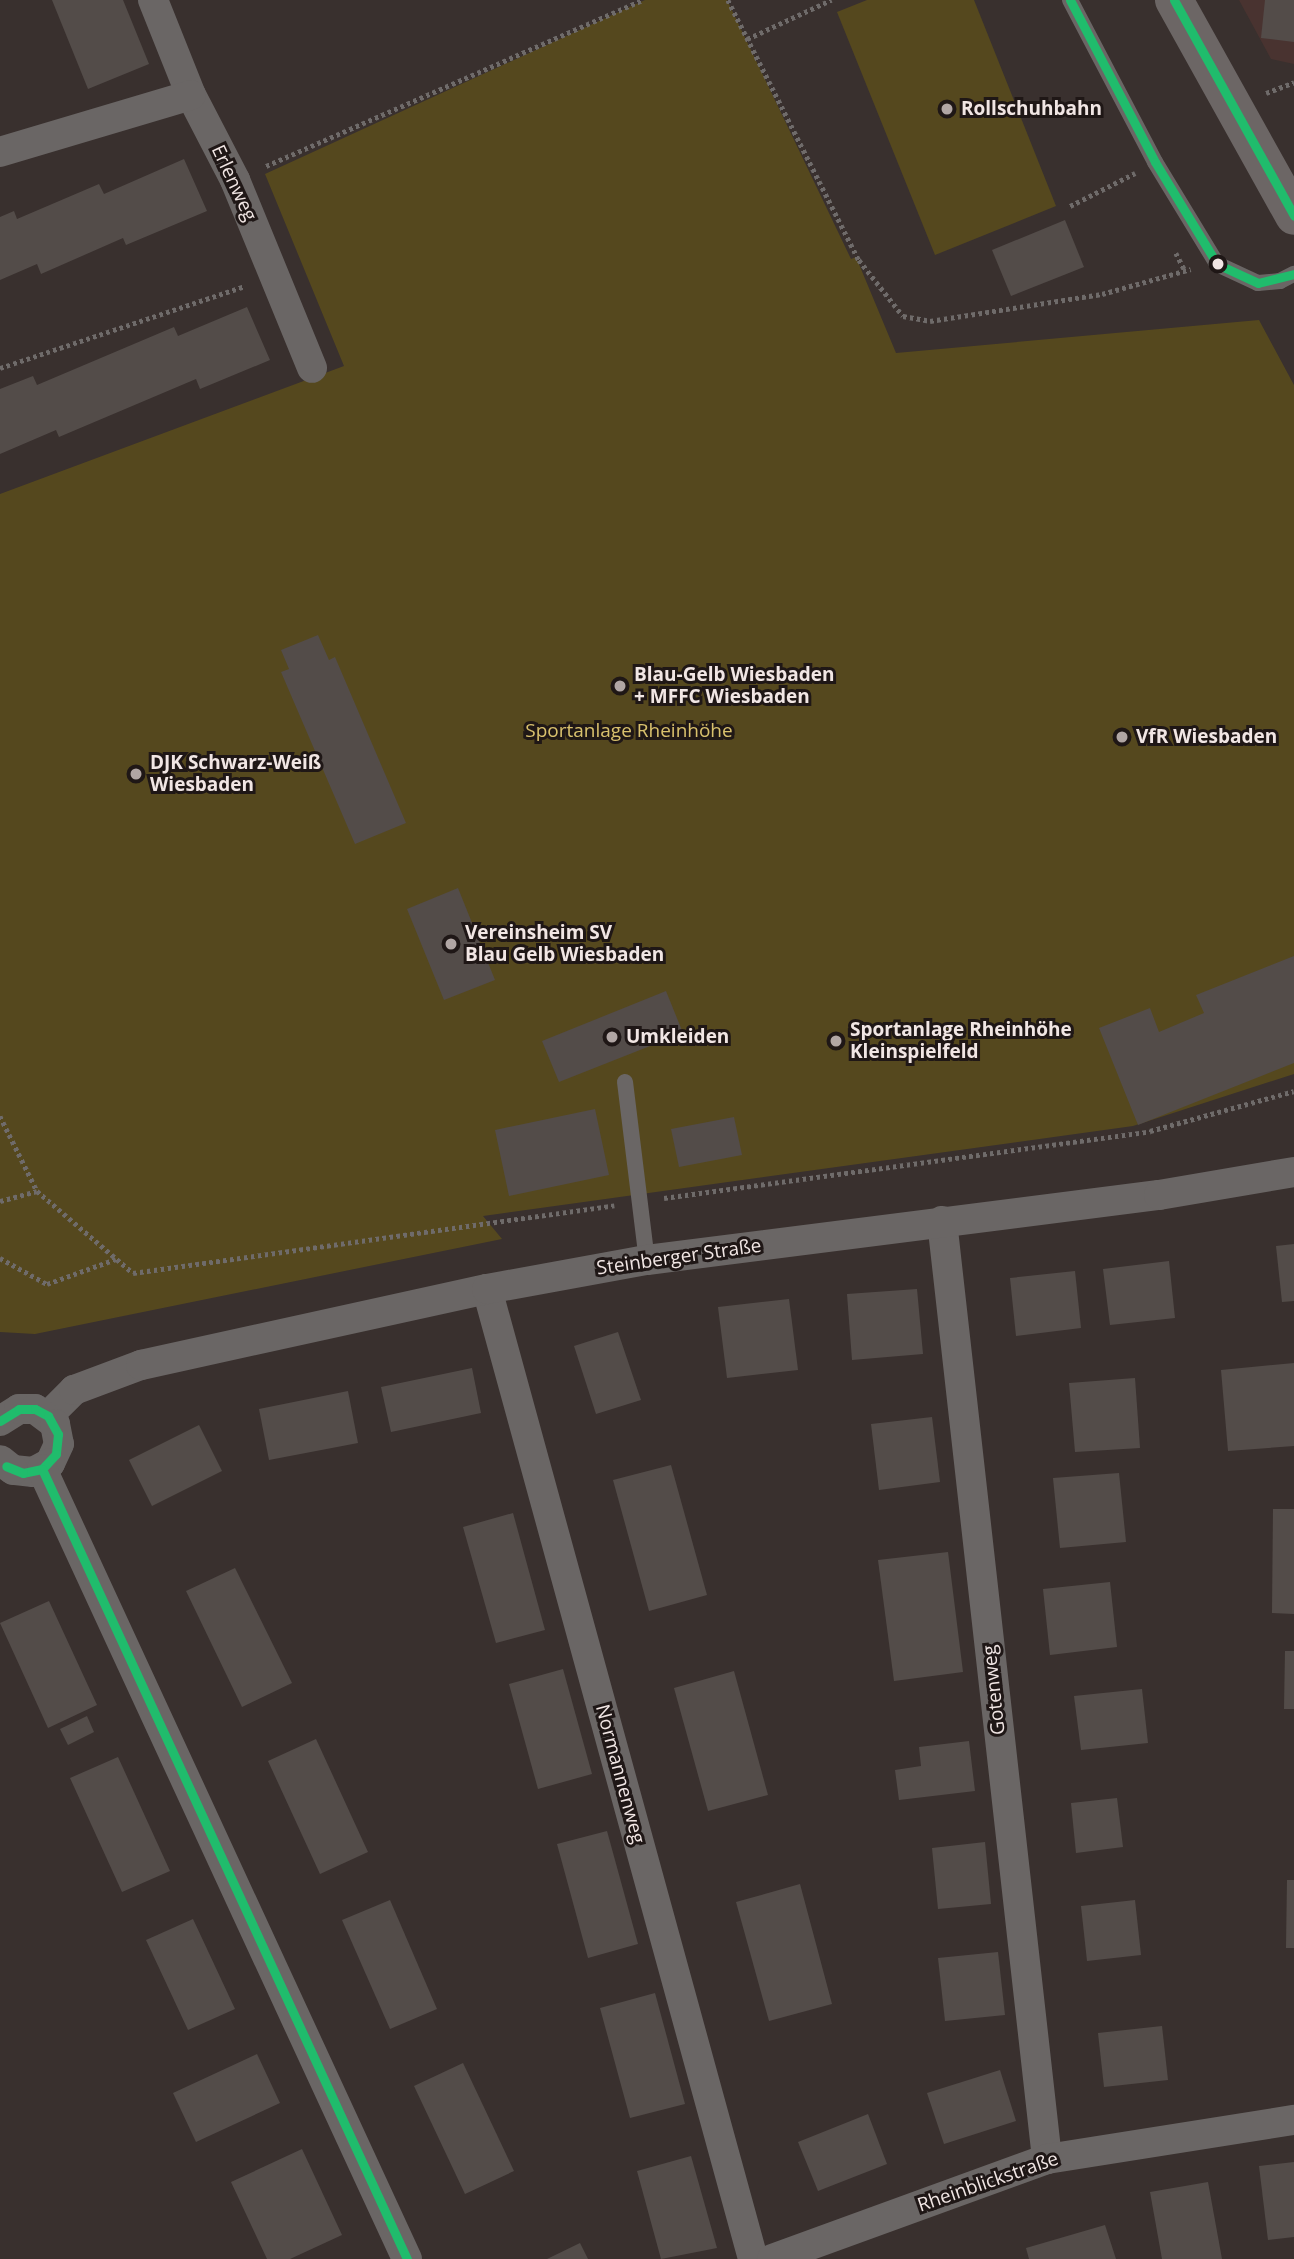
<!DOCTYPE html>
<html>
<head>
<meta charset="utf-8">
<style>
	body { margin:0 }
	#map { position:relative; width:1294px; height:2259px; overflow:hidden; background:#39302e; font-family:"Open Sans",sans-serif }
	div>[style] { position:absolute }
	.built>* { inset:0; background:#493330 }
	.green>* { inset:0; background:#55481e }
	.building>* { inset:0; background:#534c49 }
	.path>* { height:4.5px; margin-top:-2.25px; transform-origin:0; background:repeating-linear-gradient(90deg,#6f6b6a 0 3.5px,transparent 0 7px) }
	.service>* { height:16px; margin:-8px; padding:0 8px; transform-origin:8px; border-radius:8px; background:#6a6665 }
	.minor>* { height:30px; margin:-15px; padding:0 15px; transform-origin:15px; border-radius:15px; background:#6a6665 }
	.primary>* { height:38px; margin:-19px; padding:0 19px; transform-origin:19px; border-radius:19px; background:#6c6665 }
	.bus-1>* { height:9px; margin:-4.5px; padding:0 4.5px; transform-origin:4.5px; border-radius:4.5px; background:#20bc6c }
	.dots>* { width:19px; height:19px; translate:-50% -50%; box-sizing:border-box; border:4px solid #1f1716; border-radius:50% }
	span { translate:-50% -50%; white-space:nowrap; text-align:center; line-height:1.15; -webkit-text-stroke:6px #1f1716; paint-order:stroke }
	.poi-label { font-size:19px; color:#f1e6e4; font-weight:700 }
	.left { translate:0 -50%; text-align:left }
	.street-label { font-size:19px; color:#f1e6e4 }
	.park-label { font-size:19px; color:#d9c16d }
</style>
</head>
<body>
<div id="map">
	<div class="built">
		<div style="clip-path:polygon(1239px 0,1294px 0,1294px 64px,1271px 59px)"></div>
	</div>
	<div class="green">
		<div style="clip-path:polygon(645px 0,727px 0,851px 259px,856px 257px,896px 353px,1259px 320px,1294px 385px,1294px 1074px,1133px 1126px,483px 1216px,502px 1239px,35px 1334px,0 1332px,0 494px,344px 366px,265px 174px)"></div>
		<div style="clip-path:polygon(867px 0,974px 0,1056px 206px,935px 255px,837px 12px)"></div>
	</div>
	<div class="building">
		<div style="clip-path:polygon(52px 0,123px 0,149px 64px,88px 89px)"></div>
		<div style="clip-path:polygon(1265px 0,1294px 0,1294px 42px,1261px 38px)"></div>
		<div style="clip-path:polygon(184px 159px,207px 211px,126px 245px,123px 238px,41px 274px,37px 264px,0 280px,0 217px,14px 211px,17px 219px,99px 184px,104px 194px)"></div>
		<div style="clip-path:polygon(1065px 220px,1084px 267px,1011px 296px,992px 250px)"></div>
		<div style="clip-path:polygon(247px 307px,270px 360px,200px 389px,196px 379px,59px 437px,56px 430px,0 454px,0 389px,33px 376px,37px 385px,174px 327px,178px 336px)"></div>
		<div style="clip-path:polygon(318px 635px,329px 660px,335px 657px,406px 823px,355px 844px,281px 672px,289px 669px,281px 650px)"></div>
		<div style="clip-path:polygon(458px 888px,495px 980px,444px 1000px,407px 909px)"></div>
		<div style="clip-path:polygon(1294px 956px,1294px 1063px,1138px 1125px,1099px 1028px,1150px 1008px,1159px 1032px,1204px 1013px,1196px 995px)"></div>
		<div style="clip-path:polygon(666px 991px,683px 1033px,559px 1082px,542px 1041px)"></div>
		<div style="clip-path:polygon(595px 1109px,609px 1175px,509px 1196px,495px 1130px)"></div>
		<div style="clip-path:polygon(734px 1117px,742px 1155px,679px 1167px,671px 1129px)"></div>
		<div style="clip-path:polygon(1294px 1244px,1294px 1301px,1282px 1302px,1276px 1246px)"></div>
		<div style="clip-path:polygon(1169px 1261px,1175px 1318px,1110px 1325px,1103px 1269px)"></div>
		<div style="clip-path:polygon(1075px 1271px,1081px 1328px,1016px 1336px,1010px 1278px)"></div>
		<div style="clip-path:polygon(917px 1289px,923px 1354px,852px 1360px,847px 1294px)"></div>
		<div style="clip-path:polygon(789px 1299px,798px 1370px,727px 1378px,718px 1307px)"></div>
		<div style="clip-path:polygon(618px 1332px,641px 1400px,596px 1414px,574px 1346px)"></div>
		<div style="clip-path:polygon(1294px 1363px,1294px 1446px,1228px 1451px,1221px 1370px)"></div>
		<div style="clip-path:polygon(472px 1368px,481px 1413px,391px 1432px,381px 1387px)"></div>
		<div style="clip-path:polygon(1135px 1378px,1140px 1448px,1075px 1452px,1069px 1383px)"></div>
		<div style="clip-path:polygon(348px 1391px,358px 1443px,269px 1460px,259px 1409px)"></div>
		<div style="clip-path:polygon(932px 1417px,940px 1482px,879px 1490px,871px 1424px)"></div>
		<div style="clip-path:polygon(199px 1425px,222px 1471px,152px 1506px,129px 1460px)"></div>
		<div style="clip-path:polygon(671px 1465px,707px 1595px,649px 1611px,613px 1480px)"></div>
		<div style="clip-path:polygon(1119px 1473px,1126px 1542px,1060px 1548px,1053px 1478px)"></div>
		<div style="clip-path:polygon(1273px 1509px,1294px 1509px,1294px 1614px,1272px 1613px)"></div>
		<div style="clip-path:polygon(513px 1513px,545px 1630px,496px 1643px,463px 1527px)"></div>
		<div style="clip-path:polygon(948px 1552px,963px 1672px,894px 1681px,878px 1560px)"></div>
		<div style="clip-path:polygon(235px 1568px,292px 1683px,242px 1707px,186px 1591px)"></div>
		<div style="clip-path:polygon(1110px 1582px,1117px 1647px,1050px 1655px,1043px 1589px)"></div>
		<div style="clip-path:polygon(49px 1601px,97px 1705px,48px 1728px,0 1623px)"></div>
		<div style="clip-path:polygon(1285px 1651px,1294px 1651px,1294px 1709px,1284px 1709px)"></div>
		<div style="clip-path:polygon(563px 1669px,592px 1774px,538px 1789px,509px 1684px)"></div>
		<div style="clip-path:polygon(734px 1671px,768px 1795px,708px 1811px,674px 1688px)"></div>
		<div style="clip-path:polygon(1142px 1689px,1148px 1743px,1081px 1750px,1074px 1696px)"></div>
		<div style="clip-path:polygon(87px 1716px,94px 1732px,68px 1745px,60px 1729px)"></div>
		<div style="clip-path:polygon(316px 1739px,368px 1852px,320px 1874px,268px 1761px)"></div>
		<div style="clip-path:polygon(969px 1741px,975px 1791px,899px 1800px,895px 1770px,921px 1766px,919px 1747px)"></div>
		<div style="clip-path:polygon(118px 1757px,170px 1871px,122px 1892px,70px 1778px)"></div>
		<div style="clip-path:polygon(1117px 1798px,1123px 1847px,1076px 1853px,1071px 1803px)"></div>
		<div style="clip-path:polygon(607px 1831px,638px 1944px,588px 1958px,557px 1844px)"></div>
		<div style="clip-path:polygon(985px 1842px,991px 1904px,938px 1909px,932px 1848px)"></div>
		<div style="clip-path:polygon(1287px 1880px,1294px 1880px,1294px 1948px,1286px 1948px)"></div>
		<div style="clip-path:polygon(800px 1884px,832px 2004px,769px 2021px,736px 1902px)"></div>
		<div style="clip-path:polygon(390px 1900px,437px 2009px,390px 2029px,342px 1920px)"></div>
		<div style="clip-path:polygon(1135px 1900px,1141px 1955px,1087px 1961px,1081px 1906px)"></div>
		<div style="clip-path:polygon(193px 1919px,235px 2009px,188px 2030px,146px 1940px)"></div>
		<div style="clip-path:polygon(998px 1952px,1005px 2015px,945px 2021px,938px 1958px)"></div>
		<div style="clip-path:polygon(655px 1993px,685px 2104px,630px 2118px,600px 2008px)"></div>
		<div style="clip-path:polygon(1162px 2026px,1168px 2080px,1104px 2087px,1098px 2033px)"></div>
		<div style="clip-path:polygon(257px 2054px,280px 2103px,196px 2142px,173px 2093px)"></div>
		<div style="clip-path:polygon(463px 2063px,514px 2171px,465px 2194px,414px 2086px)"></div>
		<div style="clip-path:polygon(1000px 2070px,1016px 2121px,944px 2144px,927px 2093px)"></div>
		<div style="clip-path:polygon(868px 2114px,887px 2164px,818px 2191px,798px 2142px)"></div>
		<div style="clip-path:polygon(302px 2149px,342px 2235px,290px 2259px,267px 2259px,231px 2182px)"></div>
		<div style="clip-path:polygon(691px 2156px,717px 2248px,661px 2259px,637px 2171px)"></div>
		<div style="clip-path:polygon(1294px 2162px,1294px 2237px,1268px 2240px,1259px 2166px)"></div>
		<div style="clip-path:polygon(1208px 2182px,1222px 2259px,1162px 2259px,1150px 2192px)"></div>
		<div style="clip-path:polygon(1105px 2225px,1116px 2259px,1029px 2259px,1026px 2248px)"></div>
		<div style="clip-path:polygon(580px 2243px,588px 2259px,547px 2259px)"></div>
	</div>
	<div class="path">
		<div style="left:728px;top:0;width:291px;rotate:63.3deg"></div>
		<div style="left:859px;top:260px;width:71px;rotate:51.8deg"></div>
		<div style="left:903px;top:316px;width:27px;rotate:10deg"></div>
		<div style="left:930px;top:321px;width:174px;rotate:-8.9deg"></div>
		<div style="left:1102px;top:294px;width:92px;rotate:-15.7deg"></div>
		<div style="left:747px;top:39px;width:93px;rotate:-24.9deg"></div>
		<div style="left:1266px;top:93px;width:30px;rotate:-21deg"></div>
		<div style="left:266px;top:166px;width:412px;rotate:-23.8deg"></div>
		<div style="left:1070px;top:206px;width:73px;rotate:-26.9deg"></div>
		<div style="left:1176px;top:253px;width:20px;rotate:63deg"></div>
		<div style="left:0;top:368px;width:258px;rotate:-18.5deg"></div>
		<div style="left:0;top:1116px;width:84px;rotate:63.7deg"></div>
		<div style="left:37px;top:1191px;width:126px;rotate:40.5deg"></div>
		<div style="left:133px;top:1273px;width:486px;rotate:-8deg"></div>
		<div style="left:664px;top:1198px;width:491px;rotate:-7.8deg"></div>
		<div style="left:1150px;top:1131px;width:149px;rotate:-15.5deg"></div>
		<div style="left:0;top:1201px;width:38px;rotate:-15deg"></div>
		<div style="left:0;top:1258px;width:54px;rotate:29deg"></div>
		<div style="left:47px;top:1284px;width:73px;rotate:-19.9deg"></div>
	</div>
	<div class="service">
		<div style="left:1070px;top:0;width:183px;rotate:62.3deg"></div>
		<div style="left:1155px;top:162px;width:119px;rotate:58.7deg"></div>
		<div style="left:1217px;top:264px;width:45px;rotate:24.9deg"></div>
		<div style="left:1258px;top:283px;width:22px;rotate:-5deg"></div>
		<div style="left:1280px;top:281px;width:16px;rotate:-27deg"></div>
		<div style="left:625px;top:1082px;width:179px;rotate:83deg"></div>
	</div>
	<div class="minor">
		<div style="left:153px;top:0;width:102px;rotate:68.2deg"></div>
		<div style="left:191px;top:95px;width:96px;rotate:62.6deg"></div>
		<div style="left:235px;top:180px;width:203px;rotate:67.7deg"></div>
		<div style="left:0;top:152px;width:199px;rotate:-16.6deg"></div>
		<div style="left:942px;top:1221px;width:944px;rotate:83.61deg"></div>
		<div style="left:487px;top:1289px;width:1006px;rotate:74.66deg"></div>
		<div style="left:48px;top:1416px;width:37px;rotate:-45deg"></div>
		<div style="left:74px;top:1390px;width:72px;rotate:-20.5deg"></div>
		<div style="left:141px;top:1365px;width:354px;rotate:-12.4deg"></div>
		<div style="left:487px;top:1289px;width:163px;rotate:-10.3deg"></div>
		<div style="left:647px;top:1260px;width:516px;rotate:-7.24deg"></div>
		<div style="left:1159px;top:1195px;width:137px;rotate:-9.7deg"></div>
		<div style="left:0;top:1421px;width:22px;rotate:-32deg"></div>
		<div style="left:19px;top:1409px;width:16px"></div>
		<div style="left:35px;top:1409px;width:25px;rotate:37deg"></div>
		<div style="left:55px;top:1424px;width:20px;rotate:79deg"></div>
		<div style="left:59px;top:1444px;width:21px;rotate:115deg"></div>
		<div style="left:50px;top:1463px;width:19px;rotate:152deg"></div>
		<div style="left:33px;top:1472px;width:20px;rotate:-174deg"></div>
		<div style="left:13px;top:1470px;width:16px;rotate:-142deg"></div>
		<div style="left:42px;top:1469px;width:870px;rotate:65.2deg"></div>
		<div style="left:772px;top:2259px;width:293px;rotate:-20deg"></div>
		<div style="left:1047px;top:2159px;width:250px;rotate:-9deg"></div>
	</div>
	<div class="primary">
		<div style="left:1174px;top:0;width:247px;rotate:60.9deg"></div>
	</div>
	<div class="bus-1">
		<div style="left:1070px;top:0;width:183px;rotate:62.3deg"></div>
		<div style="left:1155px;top:162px;width:119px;rotate:58.7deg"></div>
		<div style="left:1217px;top:264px;width:45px;rotate:24.9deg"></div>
		<div style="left:1258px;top:283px;width:37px;rotate:-14deg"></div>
		<div style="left:1174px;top:0;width:247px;rotate:60.9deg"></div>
		<div style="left:0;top:1421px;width:22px;rotate:-32deg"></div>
		<div style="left:19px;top:1409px;width:16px"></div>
		<div style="left:35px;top:1409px;width:15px;rotate:28deg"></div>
		<div style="left:48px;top:1416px;width:21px;rotate:61deg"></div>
		<div style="left:58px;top:1434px;width:20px;rotate:96deg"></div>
		<div style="left:56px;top:1454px;width:21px;rotate:133deg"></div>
		<div style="left:42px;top:1469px;width:19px;rotate:168deg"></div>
		<div style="left:23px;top:1473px;width:18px;rotate:-158deg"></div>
		<div style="left:42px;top:1469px;width:870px;rotate:65.2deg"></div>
	</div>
	<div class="dots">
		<div style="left:947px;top:109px;background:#b1a6a4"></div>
		<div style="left:1218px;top:264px;background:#f1e6e4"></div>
		<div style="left:620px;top:686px;background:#b1a6a4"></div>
		<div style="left:1122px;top:737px;background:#b1a6a4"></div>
		<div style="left:136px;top:774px;background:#b1a6a4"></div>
		<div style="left:451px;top:944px;background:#b1a6a4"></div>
		<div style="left:612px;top:1037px;background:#b1a6a4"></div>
		<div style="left:836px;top:1041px;background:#b1a6a4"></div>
	</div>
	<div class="poi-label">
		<span class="left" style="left:961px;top:109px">Rollschuhbahn</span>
		<span class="left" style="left:634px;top:686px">Blau-Gelb Wiesbaden<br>+ MFFC Wiesbaden</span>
		<span class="left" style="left:1136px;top:737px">VfR Wiesbaden</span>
		<span class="left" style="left:150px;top:774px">DJK Schwarz-Weiß<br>Wiesbaden</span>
		<span class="left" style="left:465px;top:944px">Vereinsheim SV<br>Blau Gelb Wiesbaden</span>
		<span class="left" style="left:850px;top:1041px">Sportanlage Rheinhöhe<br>Kleinspielfeld</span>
		<span class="left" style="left:626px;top:1037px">Umkleiden</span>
	</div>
	<div class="street-label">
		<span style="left:234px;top:183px;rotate:65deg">Erlenweg</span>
		<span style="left:679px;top:1257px;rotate:-8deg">Steinberger Straße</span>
		<span style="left:994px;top:1690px;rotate:-96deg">Gotenweg</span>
		<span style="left:620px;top:1774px;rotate:75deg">Normannenweg</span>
		<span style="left:988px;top:2182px;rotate:-19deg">Rheinblickstraße</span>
	</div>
	<div class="park-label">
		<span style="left:629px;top:731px">Sportanlage Rheinhöhe</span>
	</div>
</div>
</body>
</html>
